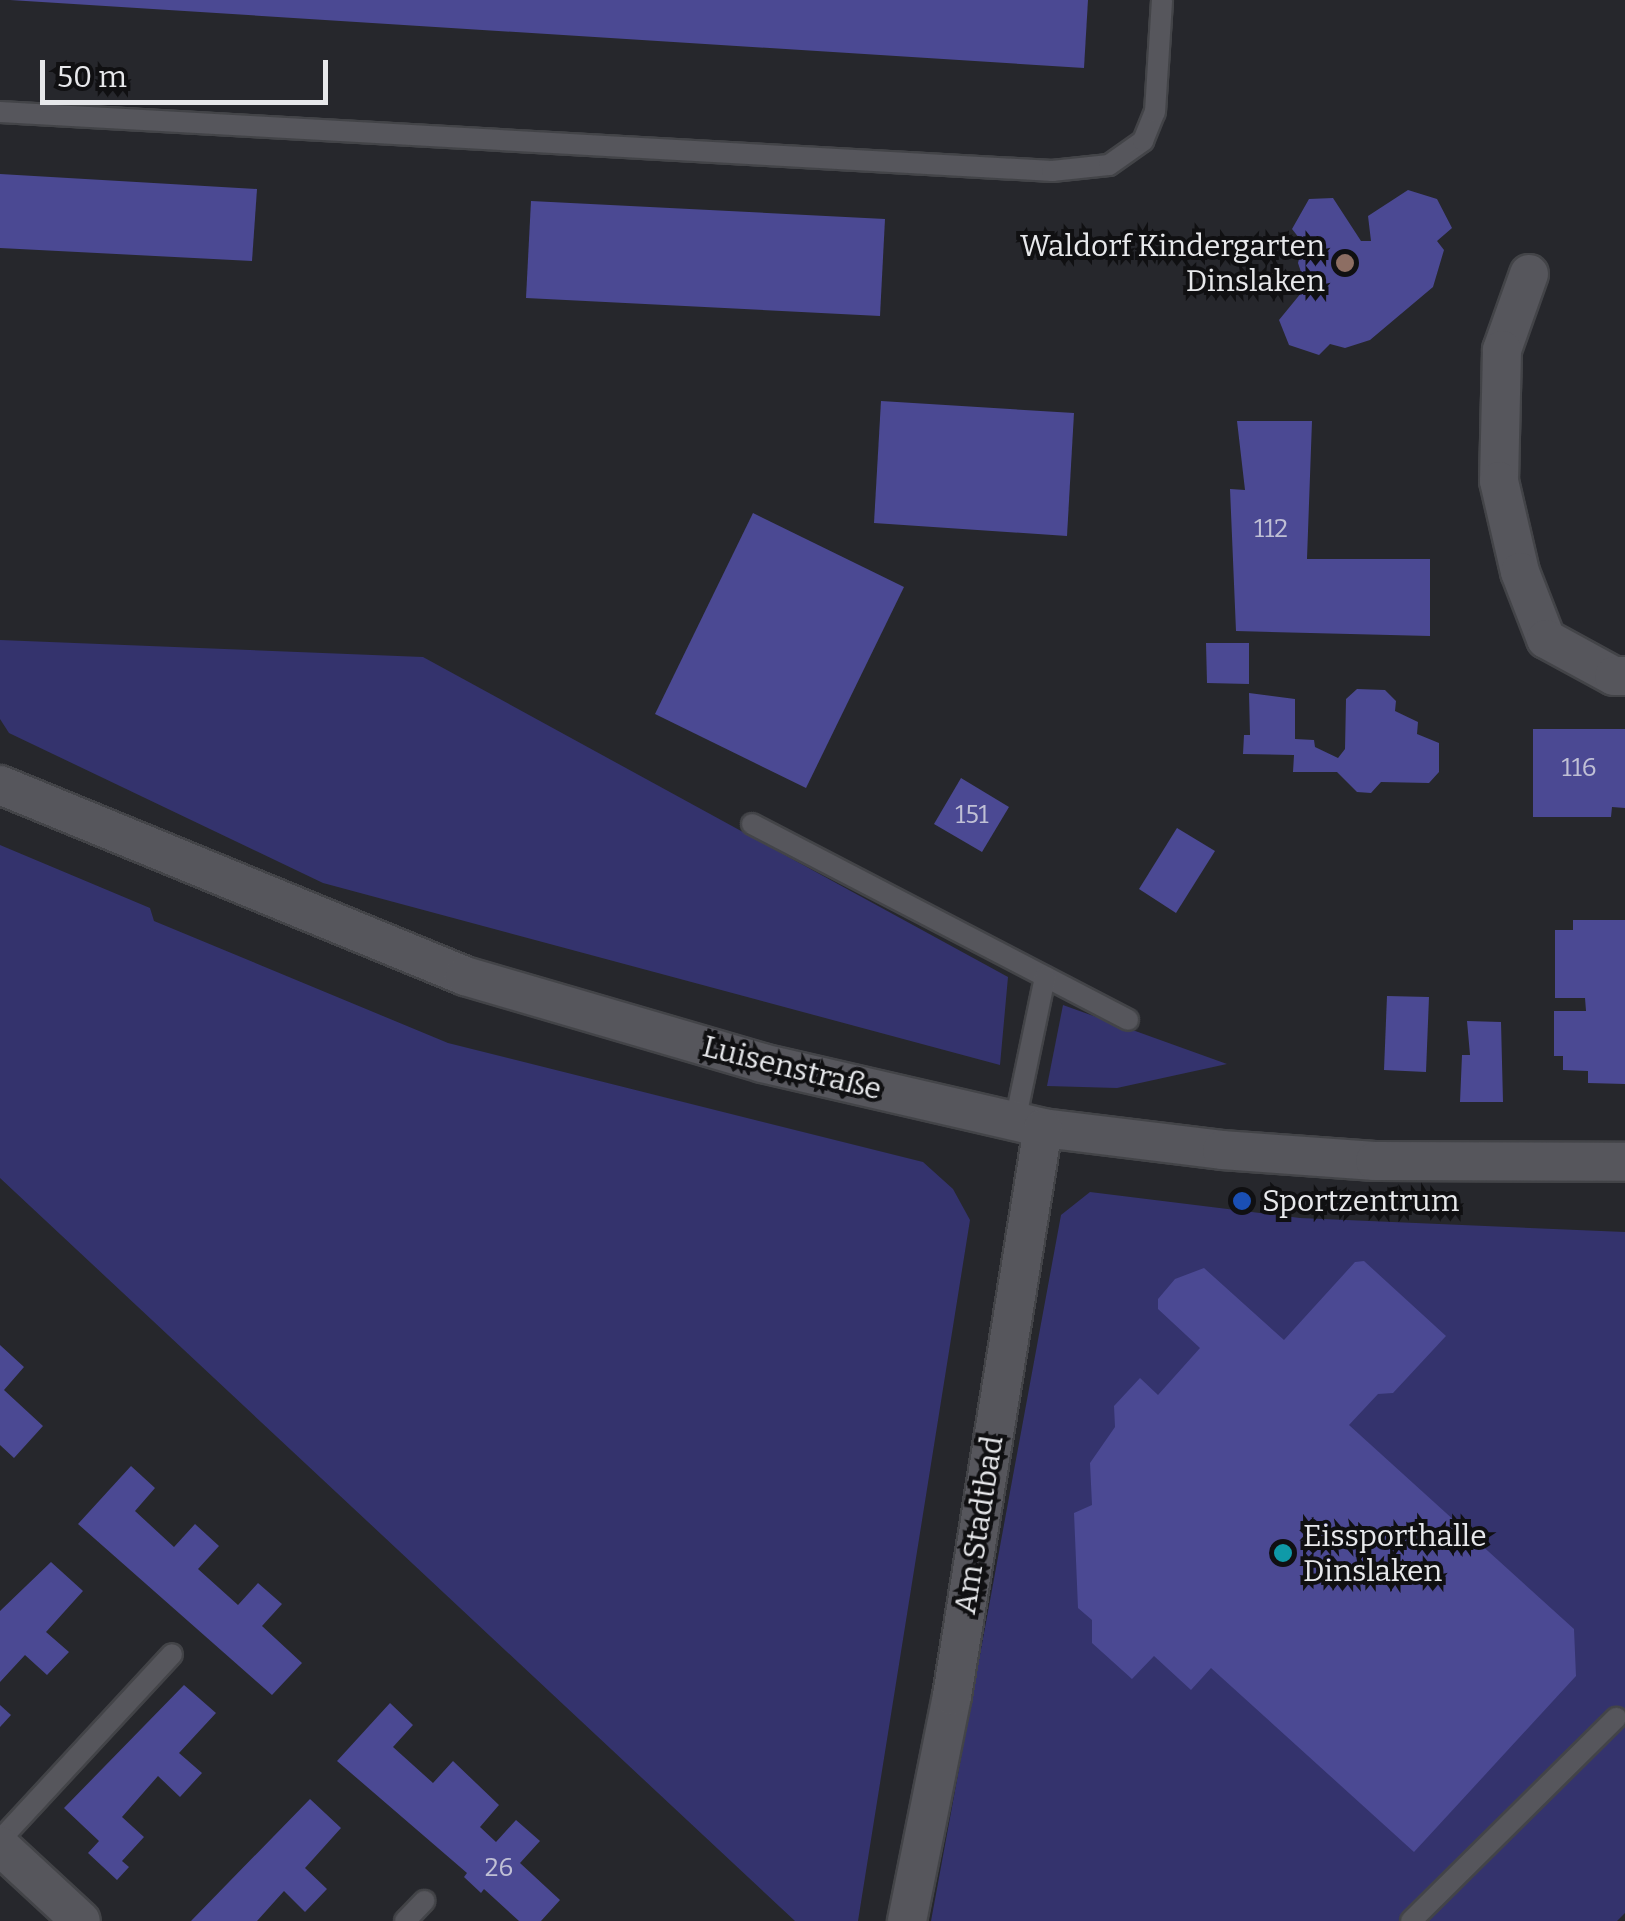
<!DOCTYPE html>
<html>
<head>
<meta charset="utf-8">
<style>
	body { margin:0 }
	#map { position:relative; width:1625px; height:1921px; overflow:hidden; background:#26272c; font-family:Bitter,serif }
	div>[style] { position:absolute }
	.green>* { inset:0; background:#34336d }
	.building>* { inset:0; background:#4b4993 }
	.roads { filter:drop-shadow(2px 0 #434448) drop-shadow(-2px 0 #434448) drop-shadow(0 2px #434448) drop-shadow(0 -2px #434448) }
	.lane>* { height:20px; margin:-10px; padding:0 10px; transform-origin:10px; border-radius:10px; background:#56565c }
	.street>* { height:38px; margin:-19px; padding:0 19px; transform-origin:19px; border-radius:19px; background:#56565c }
	.dots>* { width:28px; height:28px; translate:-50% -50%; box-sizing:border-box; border:5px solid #101012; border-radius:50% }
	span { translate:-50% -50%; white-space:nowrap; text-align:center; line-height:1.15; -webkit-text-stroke:8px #101012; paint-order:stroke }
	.number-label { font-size:25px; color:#c0c0d5 }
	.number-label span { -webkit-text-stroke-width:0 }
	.poi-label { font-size:30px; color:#e7e8eb }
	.right { translate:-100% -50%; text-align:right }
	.left { translate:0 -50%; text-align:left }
	.street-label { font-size:30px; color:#e7e8eb }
	.scale { position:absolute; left:40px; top:60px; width:288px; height:45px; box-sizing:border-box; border:5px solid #e7e8eb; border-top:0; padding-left:12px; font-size:30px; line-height:35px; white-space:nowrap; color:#e7e8eb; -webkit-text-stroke:8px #101012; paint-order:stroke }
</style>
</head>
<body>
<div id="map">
	<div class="green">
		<div style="clip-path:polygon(0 640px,423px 657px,1008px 977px,1000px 1065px,323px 883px,9px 733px,0 719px)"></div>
		<div style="clip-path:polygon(0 845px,150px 908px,154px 921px,448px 1043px,923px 1162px,953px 1189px,970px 1220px,858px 1921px,795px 1921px,0 1178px)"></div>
		<div style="clip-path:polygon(1063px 1005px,1227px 1064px,1117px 1088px,1047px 1086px)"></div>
		<div style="clip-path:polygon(1090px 1192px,1300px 1218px,1625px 1232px,1625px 1913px,1617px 1921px,931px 1921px,1061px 1215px)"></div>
	</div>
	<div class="building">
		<div style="clip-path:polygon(10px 0,1088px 0,1084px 68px)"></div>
		<div style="clip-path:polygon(0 174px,257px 189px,252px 261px,0 248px)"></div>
		<div style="clip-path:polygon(1408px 190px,1437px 199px,1452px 228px,1437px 241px,1444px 250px,1433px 287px,1370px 340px,1345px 348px,1330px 344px,1319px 355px,1289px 345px,1279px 320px,1306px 287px,1298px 263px,1303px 243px,1292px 229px,1309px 199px,1333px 198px,1361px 241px,1371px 241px,1368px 216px)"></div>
		<div style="clip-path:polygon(531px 201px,885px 219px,880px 316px,526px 298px)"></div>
		<div style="clip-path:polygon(881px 401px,1074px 413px,1067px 536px,874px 523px)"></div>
		<div style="clip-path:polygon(1237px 421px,1312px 421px,1307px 559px,1430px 559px,1430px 636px,1236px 631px,1230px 489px,1245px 490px)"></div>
		<div style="clip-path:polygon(753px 513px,904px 587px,806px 788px,655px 714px)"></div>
		<div style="clip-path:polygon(1206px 643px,1249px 643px,1249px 684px,1207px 683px)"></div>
		<div style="clip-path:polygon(1357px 689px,1385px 690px,1396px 701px,1395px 711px,1418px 722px,1417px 734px,1439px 743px,1439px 772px,1429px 783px,1381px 782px,1371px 793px,1357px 792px,1337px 772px,1293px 772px,1294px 755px,1243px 754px,1244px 735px,1250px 735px,1249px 693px,1295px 699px,1295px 739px,1314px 740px,1315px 747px,1338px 758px,1345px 749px,1346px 699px)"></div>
		<div style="clip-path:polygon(1533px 729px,1625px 729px,1625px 808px,1612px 807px,1611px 817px,1533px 817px)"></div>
		<div style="clip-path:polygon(961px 778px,1009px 807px,982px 852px,934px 824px)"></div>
		<div style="clip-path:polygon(1177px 828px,1215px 851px,1176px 913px,1139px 889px)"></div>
		<div style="clip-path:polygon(1573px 920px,1625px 920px,1625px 1084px,1588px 1083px,1588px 1071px,1563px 1070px,1563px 1056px,1554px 1056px,1554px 1011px,1586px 1011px,1585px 998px,1555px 998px,1555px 930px,1573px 930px)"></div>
		<div style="clip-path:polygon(1387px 996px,1429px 997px,1426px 1072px,1384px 1070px)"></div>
		<div style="clip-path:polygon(1467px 1021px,1501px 1022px,1503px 1102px,1460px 1102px,1462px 1055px,1470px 1055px)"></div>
		<div style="clip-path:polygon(1364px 1261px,1446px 1336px,1393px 1393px,1378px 1394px,1349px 1425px,1574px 1629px,1576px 1676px,1414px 1852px,1211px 1668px,1191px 1690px,1154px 1656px,1132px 1679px,1092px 1643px,1092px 1620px,1078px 1608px,1074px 1513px,1092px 1505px,1090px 1463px,1115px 1427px,1114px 1406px,1140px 1378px,1158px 1395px,1200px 1348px,1158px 1309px,1158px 1299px,1175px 1279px,1204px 1268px,1284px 1340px,1355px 1262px)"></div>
		<div style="clip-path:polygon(0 1345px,24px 1367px,4px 1390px,43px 1426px,14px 1458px,0 1445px)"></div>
		<div style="clip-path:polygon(131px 1466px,155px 1488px,135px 1511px,174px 1547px,195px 1524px,219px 1546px,198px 1569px,238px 1605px,258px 1583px,282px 1604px,262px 1626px,302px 1663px,272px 1695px,78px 1524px)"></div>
		<div style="clip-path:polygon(51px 1562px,83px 1591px,46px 1632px,69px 1652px,47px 1675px,25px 1655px,0 1682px,0 1611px)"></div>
		<div style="clip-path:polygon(184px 1685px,216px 1713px,179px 1753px,202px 1773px,180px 1797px,158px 1776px,122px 1817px,144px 1837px,122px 1861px,129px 1867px,117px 1880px,88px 1853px,99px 1841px,64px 1808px)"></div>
		<div style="clip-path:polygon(390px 1703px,413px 1725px,393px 1747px,433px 1783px,453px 1761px,499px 1805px,480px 1827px,496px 1842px,516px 1820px,540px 1841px,520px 1863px,560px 1900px,541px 1921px,519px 1921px,484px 1889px,481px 1893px,464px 1877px,467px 1873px,337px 1761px)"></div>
		<div style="clip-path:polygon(0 1705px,11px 1715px,0 1727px)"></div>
		<div style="clip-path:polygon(310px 1799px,341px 1828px,305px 1868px,327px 1889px,305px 1912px,284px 1891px,257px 1921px,191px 1921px)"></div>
	</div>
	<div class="roads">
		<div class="lane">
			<div style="left:0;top:112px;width:1054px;rotate:3.21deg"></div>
			<div style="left:1052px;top:171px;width:57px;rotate:-6deg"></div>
			<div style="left:1109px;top:165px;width:42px;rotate:-35.2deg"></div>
			<div style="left:1143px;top:141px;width:31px;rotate:-68deg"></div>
			<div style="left:1155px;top:112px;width:112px;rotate:-86.4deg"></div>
			<div style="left:752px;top:824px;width:424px;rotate:27.5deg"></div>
			<div style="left:1015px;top:1122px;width:148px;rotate:-78.3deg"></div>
			<div style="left:0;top:1840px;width:253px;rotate:-47.2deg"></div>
			<div style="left:405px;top:1921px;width:28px;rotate:-46deg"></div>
			<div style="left:1411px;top:1921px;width:289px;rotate:-44.7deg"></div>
		</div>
		<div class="street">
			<div style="left:1529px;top:274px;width:81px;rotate:109.6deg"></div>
			<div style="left:1502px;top:350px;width:131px;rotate:91.3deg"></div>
			<div style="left:1499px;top:481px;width:93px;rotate:77deg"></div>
			<div style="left:1520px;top:572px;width:72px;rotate:68.8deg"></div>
			<div style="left:1546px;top:639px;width:77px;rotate:28.6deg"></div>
			<div style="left:1614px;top:676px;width:11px"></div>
			<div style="left:0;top:785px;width:503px;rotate:22.33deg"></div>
			<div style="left:465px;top:976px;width:309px;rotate:16.3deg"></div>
			<div style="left:762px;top:1063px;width:288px;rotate:13deg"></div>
			<div style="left:1043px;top:1128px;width:180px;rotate:7deg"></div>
			<div style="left:1222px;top:1150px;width:153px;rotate:4.1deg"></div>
			<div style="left:1375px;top:1161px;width:250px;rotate:0.2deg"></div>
			<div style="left:0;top:1846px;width:110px;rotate:42.8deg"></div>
			<div style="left:907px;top:1921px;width:229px;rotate:-78.7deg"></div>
			<div style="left:952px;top:1696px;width:575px;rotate:-80.9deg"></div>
		</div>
	</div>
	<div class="dots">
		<div style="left:1345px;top:263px;background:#8d6e63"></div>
		<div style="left:1242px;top:1201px;background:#1a4fb4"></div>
		<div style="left:1283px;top:1553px;background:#0f9aa8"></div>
	</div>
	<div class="number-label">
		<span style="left:1271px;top:529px">112</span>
		<span style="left:1579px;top:768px">116</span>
		<span style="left:972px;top:815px">151</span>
		<span style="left:499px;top:1868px">26</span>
	</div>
	<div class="poi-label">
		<span class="right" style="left:1325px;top:263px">Waldorf Kindergarten<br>Dinslaken</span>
		<span class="left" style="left:1262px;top:1201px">Sportzentrum</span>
		<span class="left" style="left:1303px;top:1553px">Eissporthalle<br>Dinslaken</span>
	</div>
	<div class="street-label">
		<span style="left:792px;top:1068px;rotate:14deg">Luisenstraße</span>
		<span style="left:979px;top:1525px;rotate:-81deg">Am Stadtbad</span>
	</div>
	<div class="scale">50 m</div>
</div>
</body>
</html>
